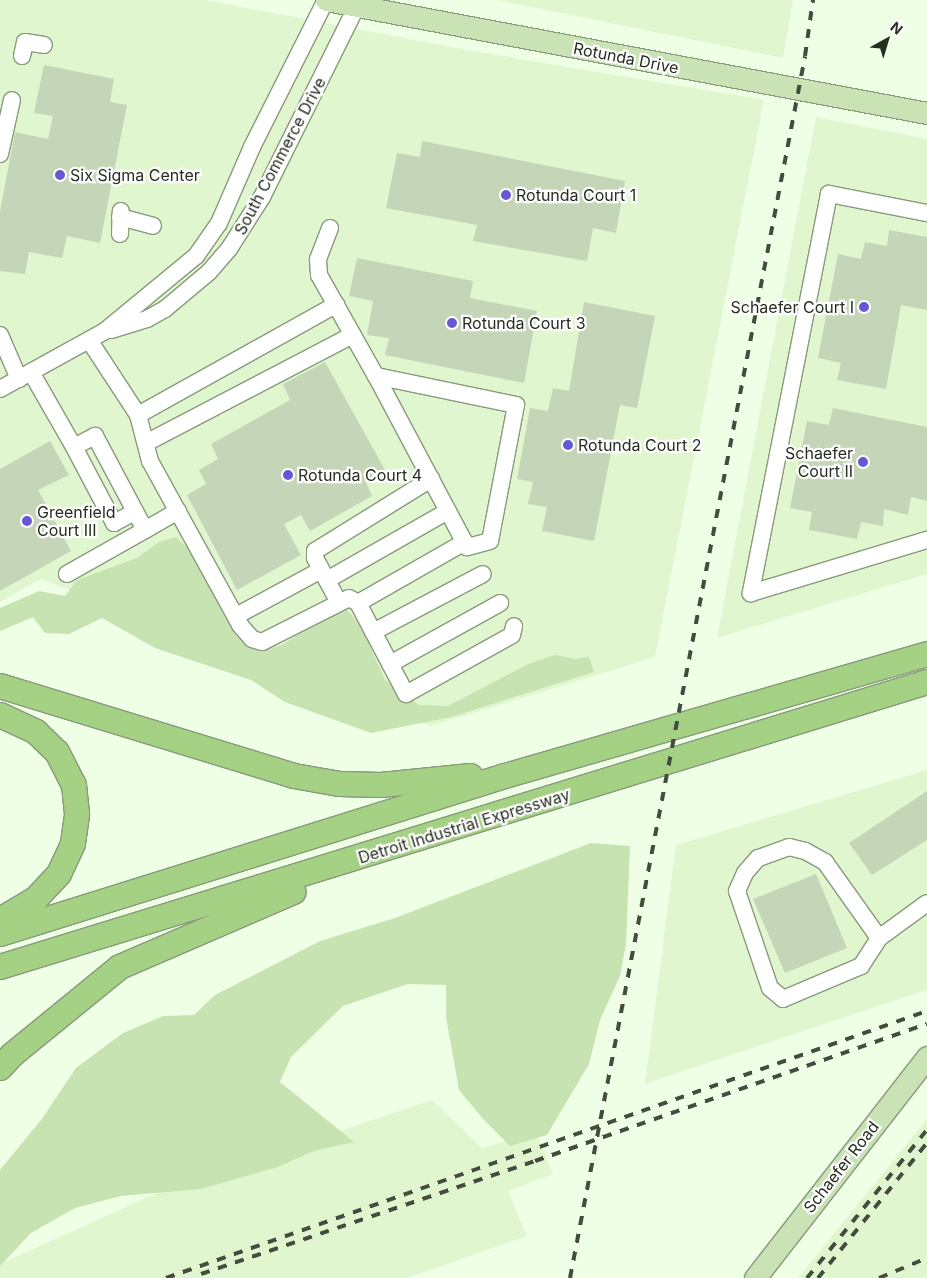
<!DOCTYPE html>
<html>
<head>
<meta charset="utf-8">
<style>
	body { margin:0 }
	#map { position:relative; width:927px; height:1278px; overflow:hidden; background:#efffe5; font-family:Inter,sans-serif }
	div>[style] { position:absolute }
	.built>* { inset:0; background:#dff6cf }
	.green>* { inset:0; background:#c6e3b1 }
	.building>* { inset:0; background:#c4d6b7 }
	.roads { filter:drop-shadow(1px 0 #88997c) drop-shadow(-1px 0 #88997c) drop-shadow(0 1px #88997c) drop-shadow(0 -1px #88997c) }
	.minor>* { height:16px; margin:-8px; padding:0 8px; transform-origin:8px; border-radius:8px; background:#fff }
	.major>* { height:21px; margin:-10.5px; padding:0 10.5px; transform-origin:10.5px; border-radius:10.5px; background:#c9e3b5 }
	.highway>* { height:24px; margin:-12px; padding:0 12px; transform-origin:12px; border-radius:12px; background:#a5d184 }
	.rail>* { height:4px; margin-top:-2px; transform-origin:0; background:repeating-linear-gradient(90deg,#434c3e 0 9px,transparent 0 18px) }
	.dots>* { width:14px; height:14px; translate:-50% -50%; box-sizing:border-box; border:2px solid #fff; border-radius:50% }
	span { translate:-50% -50%; white-space:nowrap; text-align:center; line-height:1.15; -webkit-text-stroke:4.5px #fff; paint-order:stroke }
	.street-label { font-size:16px; color:#262d21 }
	.poi-label { font-size:16px; color:#262d21 }
	.left { translate:0 -50%; text-align:left }
	.right { translate:-100% -50%; text-align:right }
	.north { position:absolute; left:862px; top:15px; width:50px; height:50px; -webkit-text-stroke:4px #fff; paint-order:stroke; rotate:39deg; font-size:14px; font-weight:700; line-height:20px; text-align:center; color:#262d21 }
	.north::after { content:''; display:block; margin:auto; width:18px; height:22px; background:#262d21; clip-path:polygon(50% 0,100% 100%,50% 72%,0 100%) }
</style>
</head>
<body>
<div id="map">
	<div class="built">
		<div style="clip-path:polygon(0 0,205px 0,456px 48px,764px 100px,655px 657px,431px 726px,41px 579px,0 602px)"></div>
		<div style="clip-path:polygon(497px 0,793px 0,783px 58px)"></div>
		<div style="clip-path:polygon(816px 117px,927px 139px,927px 574px,717px 638px)"></div>
		<div style="clip-path:polygon(927px 770px,927px 990px,645px 1084px,676px 845px)"></div>
		<div style="clip-path:polygon(432px 1100px,482px 1148px,536px 1132px,553px 1174px,508px 1191px,527px 1236px,407px 1278px,0 1278px,0 1264px,159px 1192px)"></div>
		<div style="clip-path:polygon(927px 1119px,927px 1278px,798px 1278px)"></div>
	</div>
	<div class="green">
		<div style="clip-path:polygon(176px 537px,197px 557px,235px 634px,250px 646px,268px 649px,282px 645px,334px 611px,347px 610px,360px 624px,385px 680px,419px 705px,448px 706px,528px 664px,555px 655px,575px 659px,589px 657px,594px 672px,451px 717px,371px 733px,285px 702px,251px 680px,155px 648px,102px 618px,69px 634px,45px 633px,33px 617px,0 631px,0 608px,39px 591px,65px 596px,77px 580px,137px 558px,159px 542px)"></div>
		<div style="clip-path:polygon(591px 843px,630px 846px,626px 944px,620px 976px,600px 1020px,589px 1064px,547px 1135px,510px 1146px,484px 1120px,459px 1090px,446px 1017px,446px 985px,408px 984px,343px 1006px,291px 1057px,280px 1082px,354px 1142px,314px 1151px,278px 1167px,201px 1189px,121px 1196px,75px 1208px,31px 1233px,0 1266px,0 1170px,41px 1120px,76px 1068px,123px 1033px,163px 1016px,194px 1015px,215px 995px,320px 941px,395px 918px)"></div>
	</div>
	<div class="building">
		<div style="clip-path:polygon(44px 65px,114px 79px,110px 102px,127px 105px,100px 243px,67px 236px,62px 258px,29px 252px,25px 274px,0 271px,0 211px,15px 132px,48px 139px,53px 116px,34px 113px)"></div>
		<div style="clip-path:polygon(422px 141px,625px 181px,616px 233px,593px 228px,587px 261px,473px 241px,477px 225px,386px 208px,397px 153px,420px 157px)"></div>
		<div style="clip-path:polygon(889px 230px,927px 237px,927px 310px,901px 305px,886px 389px,837px 380px,841px 363px,818px 358px,838px 254px,861px 259px,865px 242px,887px 246px)"></div>
		<div style="clip-path:polygon(357px 258px,473px 281px,470px 298px,537px 311px,524px 383px,385px 355px,389px 338px,367px 335px,373px 301px,349px 296px)"></div>
		<div style="clip-path:polygon(584px 302px,655px 316px,637px 408px,620px 405px,594px 541px,542px 531px,547px 507px,528px 504px,533px 482px,517px 479px,530px 408px,548px 411px,553px 388px,569px 391px)"></div>
		<div style="clip-path:polygon(325px 362px,385px 470px,365px 480px,372px 496px,310px 531px,301px 515px,284px 524px,301px 555px,237px 590px,187px 495px,206px 484px,199px 470px,218px 459px,211px 444px,290px 400px,283px 384px)"></div>
		<div style="clip-path:polygon(833px 408px,927px 427px,927px 501px,911px 497px,908px 515px,884px 509px,883px 526px,861px 522px,857px 539px,809px 530px,812px 512px,790px 508px,807px 421px,829px 425px)"></div>
		<div style="clip-path:polygon(50px 441px,69px 475px,38px 490px,71px 551px,0 591px,0 469px)"></div>
		<div style="clip-path:polygon(927px 791px,927px 840px,872px 875px,849px 843px)"></div>
		<div style="clip-path:polygon(816px 874px,847px 948px,785px 973px,753px 899px)"></div>
	</div>
	<div class="roads">
		<div class="minor">
			<div style="left:22px;top:56px;width:14px;rotate:-78deg"></div>
			<div style="left:25px;top:42px;width:19px;rotate:9deg"></div>
			<div style="left:0;top:154px;width:55px;rotate:-77.5deg"></div>
			<div style="left:927px;top:213px;width:100px;rotate:-169deg"></div>
			<div style="left:829px;top:194px;width:407px;rotate:101.1deg"></div>
			<div style="left:751px;top:593px;width:184px;rotate:-16.8deg"></div>
			<div style="left:120px;top:217px;width:34px;rotate:15deg"></div>
			<div style="left:330px;top:228px;width:34px;rotate:111deg"></div>
			<div style="left:318px;top:260px;width:15px;rotate:86deg"></div>
			<div style="left:319px;top:275px;width:116px;rotate:60.6deg"></div>
			<div style="left:376px;top:376px;width:143px;rotate:11.7deg"></div>
			<div style="left:516px;top:405px;width:138px;rotate:100.8deg"></div>
			<div style="left:490px;top:541px;width:24px;rotate:165deg"></div>
			<div style="left:467px;top:547px;width:194px;rotate:-118deg"></div>
			<div style="left:120px;top:234px;width:23px;rotate:-88deg"></div>
			<div style="left:111px;top:330px;width:38px;rotate:-17deg"></div>
			<div style="left:147px;top:319px;width:21px;rotate:-29deg"></div>
			<div style="left:165px;top:309px;width:57px;rotate:-40.1deg"></div>
			<div style="left:209px;top:272px;width:30px;rotate:-49deg"></div>
			<div style="left:229px;top:249px;width:62px;rotate:-57.6deg"></div>
			<div style="left:262px;top:197px;width:220px;rotate:-63.6deg"></div>
			<div style="left:0;top:335px;width:48px;rotate:66.6deg"></div>
			<div style="left:89px;top:340px;width:90px;rotate:56.8deg"></div>
			<div style="left:138px;top:415px;width:227px;rotate:-29.1deg"></div>
			<div style="left:31px;top:372px;width:86px;rotate:60.2deg"></div>
			<div style="left:74px;top:447px;width:24px;rotate:-28deg"></div>
			<div style="left:95px;top:436px;width:106px;rotate:62deg"></div>
			<div style="left:145px;top:530px;width:38px;rotate:-30deg"></div>
			<div style="left:0;top:389px;width:120px;rotate:-28.9deg"></div>
			<div style="left:105px;top:331px;width:118px;rotate:-39.5deg"></div>
			<div style="left:196px;top:256px;width:40px;rotate:-55.1deg"></div>
			<div style="left:219px;top:223px;width:83px;rotate:-66.5deg"></div>
			<div style="left:252px;top:147px;width:165px;rotate:-63.3deg"></div>
			<div style="left:138px;top:415px;width:48px;rotate:75.4deg"></div>
			<div style="left:150px;top:461px;width:187px;rotate:61.2deg"></div>
			<div style="left:240px;top:625px;width:18px;rotate:49deg"></div>
			<div style="left:252px;top:639px;width:10px;rotate:17deg"></div>
			<div style="left:262px;top:642px;width:97px;rotate:-26.8deg"></div>
			<div style="left:349px;top:598px;width:10px;rotate:29deg"></div>
			<div style="left:358px;top:603px;width:103px;rotate:62.2deg"></div>
			<div style="left:406px;top:694px;width:121px;rotate:-29.1deg"></div>
			<div style="left:512px;top:635px;width:9px;rotate:-77deg"></div>
			<div style="left:146px;top:443px;width:233px;rotate:-27.6deg"></div>
			<div style="left:74px;top:447px;width:86px;rotate:62.2deg"></div>
			<div style="left:114px;top:523px;width:24px;rotate:-28deg"></div>
			<div style="left:67px;top:574px;width:90px;rotate:-29.4deg"></div>
			<div style="left:327px;top:580px;width:139px;rotate:-29.7deg"></div>
			<div style="left:338px;top:601px;width:49px;rotate:-118.1deg"></div>
			<div style="left:315px;top:558px;width:7px;rotate:-90deg"></div>
			<div style="left:315px;top:551px;width:137px;rotate:-31.8deg"></div>
			<div style="left:358px;top:603px;width:123px;rotate:-29.7deg"></div>
			<div style="left:236px;top:616px;width:97px;rotate:-28.4deg"></div>
			<div style="left:373px;top:632px;width:124px;rotate:-27.8deg"></div>
			<div style="left:390px;top:664px;width:126px;rotate:-29deg"></div>
			<div style="left:879px;top:938px;width:93px;rotate:-125.4deg"></div>
			<div style="left:825px;top:862px;width:23px;rotate:-151deg"></div>
			<div style="left:805px;top:851px;width:16px;rotate:-166deg"></div>
			<div style="left:789px;top:847px;width:33px;rotate:160deg"></div>
			<div style="left:758px;top:858px;width:20px;rotate:131deg"></div>
			<div style="left:745px;top:873px;width:20px;rotate:114deg"></div>
			<div style="left:737px;top:891px;width:102px;rotate:71.2deg"></div>
			<div style="left:770px;top:988px;width:17px;rotate:40deg"></div>
			<div style="left:783px;top:999px;width:85px;rotate:-22.9deg"></div>
			<div style="left:861px;top:966px;width:33px;rotate:-57deg"></div>
			<div style="left:879px;top:938px;width:59px;rotate:-36.1deg"></div>
		</div>
		<div class="major">
			<div style="left:326px;top:0;width:612px;rotate:10.65deg"></div>
			<div style="left:755px;top:1278px;width:280px;rotate:-52.1deg"></div>
		</div>
		<div class="highway">
			<div style="left:0;top:686px;width:307px;rotate:17deg"></div>
			<div style="left:294px;top:776px;width:47px;rotate:9.9deg"></div>
			<div style="left:340px;top:784px;width:41px;rotate:1.4deg"></div>
			<div style="left:381px;top:785px;width:90px;rotate:-5.7deg"></div>
			<div style="left:0;top:715px;width:40px;rotate:25deg"></div>
			<div style="left:36px;top:732px;width:29px;rotate:44deg"></div>
			<div style="left:57px;top:752px;width:37px;rotate:63deg"></div>
			<div style="left:74px;top:785px;width:30px;rotate:84deg"></div>
			<div style="left:77px;top:815px;width:29px;rotate:98deg"></div>
			<div style="left:73px;top:844px;width:33px;rotate:115deg"></div>
			<div style="left:59px;top:874px;width:33px;rotate:133deg"></div>
			<div style="left:37px;top:898px;width:43px;rotate:149.3deg"></div>
			<div style="left:0;top:934px;width:529px;rotate:-17.37deg"></div>
			<div style="left:505px;top:776px;width:439px;rotate:-16.1deg"></div>
			<div style="left:0;top:967px;width:970px;rotate:-17.09deg"></div>
			<div style="left:0;top:1068px;width:18px;rotate:-47deg"></div>
			<div style="left:12px;top:1055px;width:139px;rotate:-39.2deg"></div>
			<div style="left:120px;top:967px;width:189px;rotate:-23.4deg"></div>
		</div>
	</div>
	<div class="rail">
		<div style="left:201px;top:1274px;width:353px;rotate:-18.7deg"></div>
		<div style="left:535px;top:1161px;width:415px;rotate:-19.3deg"></div>
		<div style="left:166px;top:1278px;width:806px;rotate:-19.33deg"></div>
		<div style="left:570px;top:1278px;width:1244px;rotate:-79.11deg"></div>
		<div style="left:805px;top:56px;width:57px;rotate:-81.9deg"></div>
		<div style="left:807px;top:1278px;width:191px;rotate:-51deg"></div>
		<div style="left:818px;top:1278px;width:174px;rotate:-51.1deg"></div>
		<div style="left:879px;top:1278px;width:52px;rotate:-22.6deg"></div>
	</div>
	<div class="dots">
		<div style="left:60px;top:175px;background:#6459d2"></div>
		<div style="left:506px;top:195px;background:#6459d2"></div>
		<div style="left:864px;top:307px;background:#6459d2"></div>
		<div style="left:452px;top:323px;background:#6459d2"></div>
		<div style="left:568px;top:445px;background:#6459d2"></div>
		<div style="left:863px;top:462px;background:#6459d2"></div>
		<div style="left:288px;top:475px;background:#6459d2"></div>
		<div style="left:27px;top:521px;background:#6459d2"></div>
	</div>
	<div class="street-label">
		<span style="left:626px;top:58px;rotate:11deg">Rotunda Drive</span>
		<span style="left:280px;top:156px;rotate:-62deg">South Commerce Drive</span>
		<span style="left:464px;top:826px;rotate:-17deg">Detroit Industrial Expressway</span>
		<span style="left:841px;top:1167px;rotate:-52deg">Schaefer Road</span>
	</div>
	<div class="poi-label">
		<span class="left" style="left:70px;top:175px">Six Sigma Center</span>
		<span class="left" style="left:516px;top:195px">Rotunda Court 1</span>
		<span class="right" style="left:854px;top:307px">Schaefer Court I</span>
		<span class="left" style="left:462px;top:323px">Rotunda Court 3</span>
		<span class="left" style="left:578px;top:445px">Rotunda Court 2</span>
		<span class="right" style="left:853px;top:462px">Schaefer<br>Court II</span>
		<span class="left" style="left:298px;top:475px">Rotunda Court 4</span>
		<span class="left" style="left:37px;top:521px">Greenfield<br>Court III</span>
	</div>
	<div class="north">N</div>
</div>
</body>
</html>
